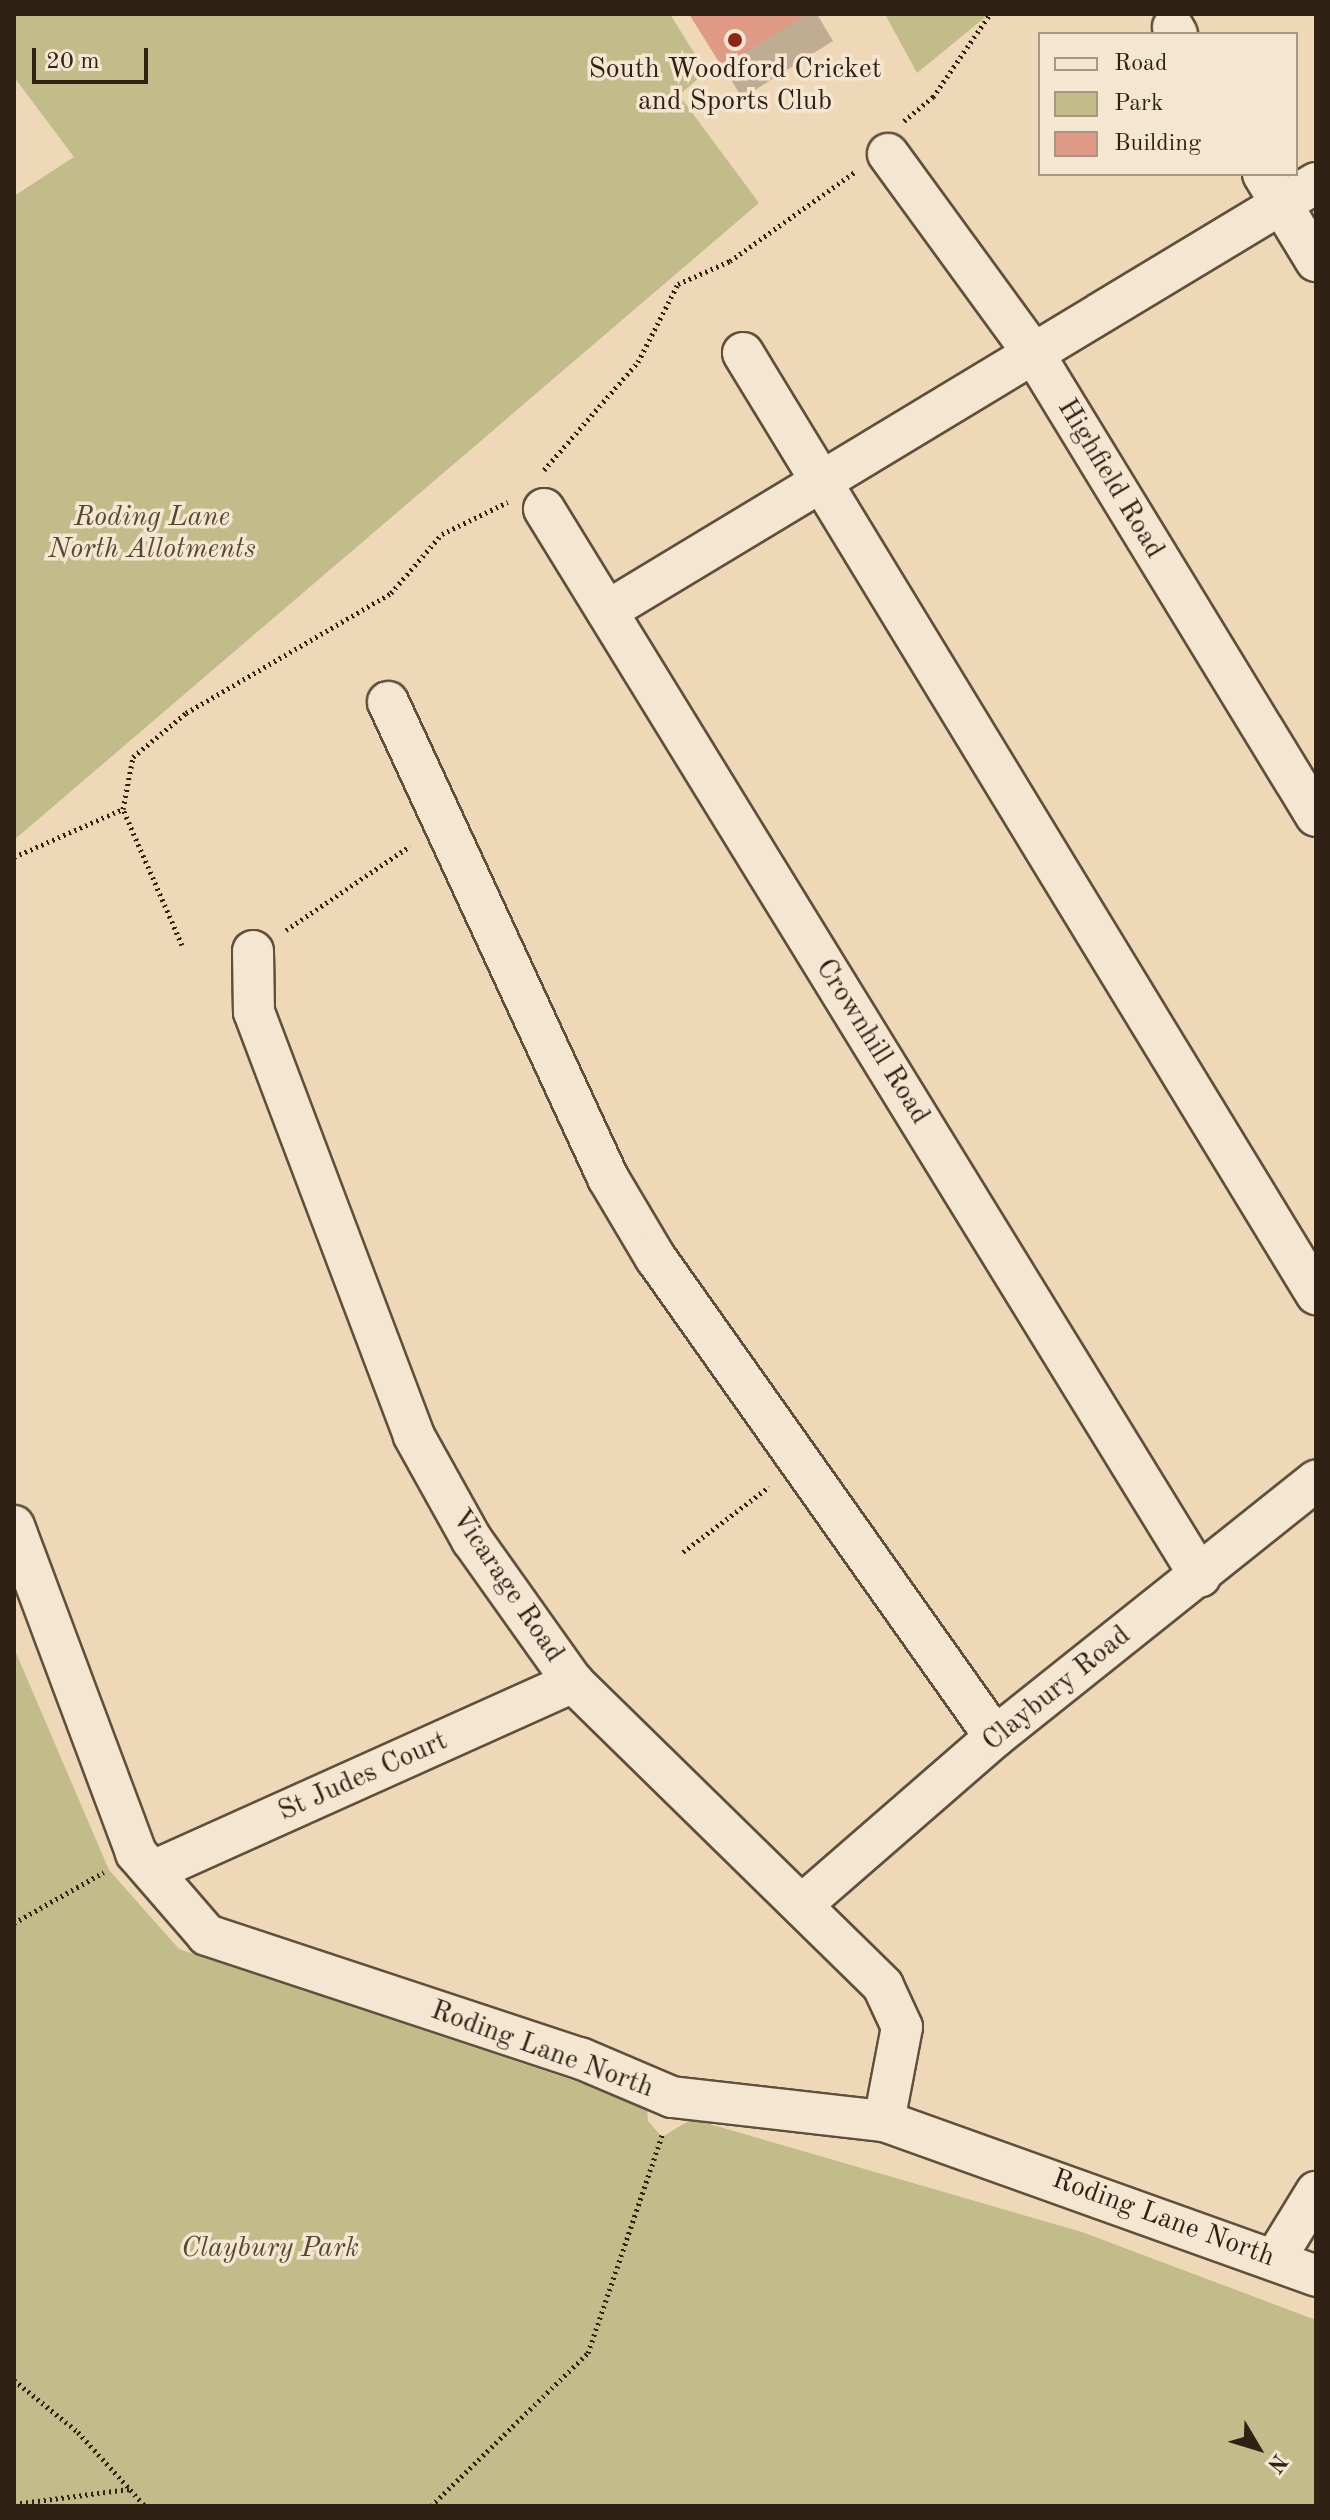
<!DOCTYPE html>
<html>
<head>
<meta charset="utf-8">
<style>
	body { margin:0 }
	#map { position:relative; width:1330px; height:2520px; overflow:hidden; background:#efd8b8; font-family:"Old Standard TT",serif }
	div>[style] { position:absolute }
	.green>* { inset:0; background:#c1bc89 }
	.shadow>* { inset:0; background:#0003 }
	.building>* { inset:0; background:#de9a84 }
	.path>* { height:5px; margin-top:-2.5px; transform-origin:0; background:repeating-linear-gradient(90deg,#2f2214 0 2px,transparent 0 6px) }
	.roads { filter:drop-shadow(2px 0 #5f503d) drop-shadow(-2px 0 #5f503d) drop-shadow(0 2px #5f503d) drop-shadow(0 -2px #5f503d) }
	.minor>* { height:40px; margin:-20px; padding:0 20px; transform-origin:20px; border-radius:20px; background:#f5e6d1 }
	.dots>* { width:22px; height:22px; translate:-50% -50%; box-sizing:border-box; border:4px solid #f5e6d1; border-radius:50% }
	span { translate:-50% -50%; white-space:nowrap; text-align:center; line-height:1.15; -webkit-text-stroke:7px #f5e6d1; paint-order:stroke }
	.poi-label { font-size:28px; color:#2f2214 }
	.street-label { font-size:28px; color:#2f2214 }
	.park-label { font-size:28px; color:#544831; font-style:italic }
	.frame { position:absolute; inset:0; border:16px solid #2f2214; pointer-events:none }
	.legend { position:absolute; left:1038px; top:32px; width:260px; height:144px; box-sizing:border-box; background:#f5e6d1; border:2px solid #a69885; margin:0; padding:10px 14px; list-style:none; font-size:24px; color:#2f2214 }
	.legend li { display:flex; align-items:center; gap:16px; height:40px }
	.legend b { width:40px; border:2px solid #a69885 }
	.north { position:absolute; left:1218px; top:2408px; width:80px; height:80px; -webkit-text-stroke:6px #f5e6d1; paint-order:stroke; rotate:128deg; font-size:22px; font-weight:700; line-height:32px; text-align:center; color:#2f2214 }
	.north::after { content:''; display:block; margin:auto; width:28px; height:36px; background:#2f2214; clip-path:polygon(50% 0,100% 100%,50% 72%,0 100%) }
	.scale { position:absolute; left:32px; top:48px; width:116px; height:36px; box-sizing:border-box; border:4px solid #2f2214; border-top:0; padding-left:10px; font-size:24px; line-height:28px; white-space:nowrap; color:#2f2214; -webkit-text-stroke:6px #f5e6d1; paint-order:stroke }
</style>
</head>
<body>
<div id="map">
	<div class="green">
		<div style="clip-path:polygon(14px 14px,670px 14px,706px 72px,679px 95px,759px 203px,14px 840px,14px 196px,74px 157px,14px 77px)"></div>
		<div style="clip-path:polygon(885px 14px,989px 14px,917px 73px)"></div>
		<div style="clip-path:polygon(14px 1648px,109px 1870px,179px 1949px,647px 2105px,648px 2121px,662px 2137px,692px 2119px,1082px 2232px,1316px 2320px,1316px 2506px,14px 2506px)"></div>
	</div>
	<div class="shadow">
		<div style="clip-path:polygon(692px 14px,817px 14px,833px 41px,742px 98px)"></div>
	</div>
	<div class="building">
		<div style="clip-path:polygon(689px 14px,807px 14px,722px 67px)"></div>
	</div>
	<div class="path">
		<div style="left:904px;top:121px;width:38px;rotate:-40deg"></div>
		<div style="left:933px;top:97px;width:101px;rotate:-55.5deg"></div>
		<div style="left:544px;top:470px;width:143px;rotate:-49deg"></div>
		<div style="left:638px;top:362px;width:88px;rotate:-62.9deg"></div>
		<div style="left:678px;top:284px;width:57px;rotate:-23.9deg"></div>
		<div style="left:730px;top:261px;width:155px;rotate:-35.5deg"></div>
		<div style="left:14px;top:857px;width:119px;rotate:-23.8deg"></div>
		<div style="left:286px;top:930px;width:150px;rotate:-34.1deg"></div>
		<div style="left:182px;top:945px;width:148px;rotate:-113.5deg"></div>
		<div style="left:123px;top:809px;width:53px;rotate:-79.1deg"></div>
		<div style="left:133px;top:757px;width:69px;rotate:-39.7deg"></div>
		<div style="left:186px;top:713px;width:238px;rotate:-30.3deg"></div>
		<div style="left:391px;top:593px;width:78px;rotate:-49.2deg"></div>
		<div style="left:442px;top:534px;width:73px;rotate:-25.9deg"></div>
		<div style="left:683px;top:1552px;width:108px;rotate:-37.1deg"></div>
		<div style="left:14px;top:1923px;width:103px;rotate:-29.5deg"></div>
		<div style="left:14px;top:2380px;width:82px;rotate:39.1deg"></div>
		<div style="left:78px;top:2432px;width:100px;rotate:47.8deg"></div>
		<div style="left:14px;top:2504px;width:116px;rotate:-7.4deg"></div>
		<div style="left:431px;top:2506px;width:219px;rotate:-44.3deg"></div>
		<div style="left:588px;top:2353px;width:232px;rotate:-71.2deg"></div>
	</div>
	<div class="roads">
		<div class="minor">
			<div style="left:1173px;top:27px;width:8px;rotate:60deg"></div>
			<div style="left:888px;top:154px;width:248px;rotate:53.9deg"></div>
			<div style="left:1034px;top:354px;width:541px;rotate:58.6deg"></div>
			<div style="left:1263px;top:174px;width:102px;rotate:58.7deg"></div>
			<div style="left:743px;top:353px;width:1102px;rotate:58.66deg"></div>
			<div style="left:544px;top:509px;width:1253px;rotate:58.42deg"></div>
			<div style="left:607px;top:611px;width:828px;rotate:-31.12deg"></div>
			<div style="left:388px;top:702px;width:524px;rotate:65.19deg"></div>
			<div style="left:608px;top:1178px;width:92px;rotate:59.3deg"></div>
			<div style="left:655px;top:1257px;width:588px;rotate:54.69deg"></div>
			<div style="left:253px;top:951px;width:61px;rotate:89.1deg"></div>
			<div style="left:254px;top:1012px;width:453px;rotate:69.3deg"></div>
			<div style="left:414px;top:1436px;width:119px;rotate:60.9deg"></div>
			<div style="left:472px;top:1540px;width:174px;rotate:54.6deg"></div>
			<div style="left:573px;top:1682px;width:434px;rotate:44.4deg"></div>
			<div style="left:883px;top:1986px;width:45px;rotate:65.1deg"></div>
			<div style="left:902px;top:2027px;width:96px;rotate:100.8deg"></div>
			<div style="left:14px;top:1526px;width:349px;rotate:69.5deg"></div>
			<div style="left:136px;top:1853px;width:108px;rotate:49.1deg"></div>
			<div style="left:207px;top:1935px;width:393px;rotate:18.3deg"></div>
			<div style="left:580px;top:2058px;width:100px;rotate:23deg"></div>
			<div style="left:672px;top:2097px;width:213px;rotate:6.5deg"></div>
			<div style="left:884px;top:2121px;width:459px;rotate:19.7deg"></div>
			<div style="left:153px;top:1871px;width:461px;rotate:-24.2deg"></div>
			<div style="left:804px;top:1903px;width:253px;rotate:-41deg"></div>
			<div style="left:995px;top:1737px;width:411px;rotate:-38.6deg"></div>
			<div style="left:1275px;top:2259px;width:79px;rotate:-58.5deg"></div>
		</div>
	</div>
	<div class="dots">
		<div style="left:735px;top:40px;background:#8f2418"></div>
	</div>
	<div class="poi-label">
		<span style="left:735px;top:86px">South Woodford Cricket<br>and Sports Club</span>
	</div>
	<div class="street-label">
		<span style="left:1110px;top:479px;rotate:59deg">Highfield Road</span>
		<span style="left:872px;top:1042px;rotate:58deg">Crownhill Road</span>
		<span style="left:507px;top:1586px;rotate:56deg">Vicarage Road</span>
		<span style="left:1057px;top:1689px;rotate:-39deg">Claybury Road</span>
		<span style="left:363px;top:1777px;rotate:-24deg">St Judes Court</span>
		<span style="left:542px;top:2050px;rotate:20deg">Roding Lane North</span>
		<span style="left:1163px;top:2219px;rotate:20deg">Roding Lane North</span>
	</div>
	<div class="park-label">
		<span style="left:152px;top:534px">Roding Lane<br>North Allotments</span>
		<span style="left:270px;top:2249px">Claybury Park</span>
	</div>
	<div class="frame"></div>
	<ul class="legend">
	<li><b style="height:10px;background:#f5e6d1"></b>Road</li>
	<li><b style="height:22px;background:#c1bc89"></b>Park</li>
	<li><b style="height:22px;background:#de9a84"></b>Building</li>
	</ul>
	<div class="north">N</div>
	<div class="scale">20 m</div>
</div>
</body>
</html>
